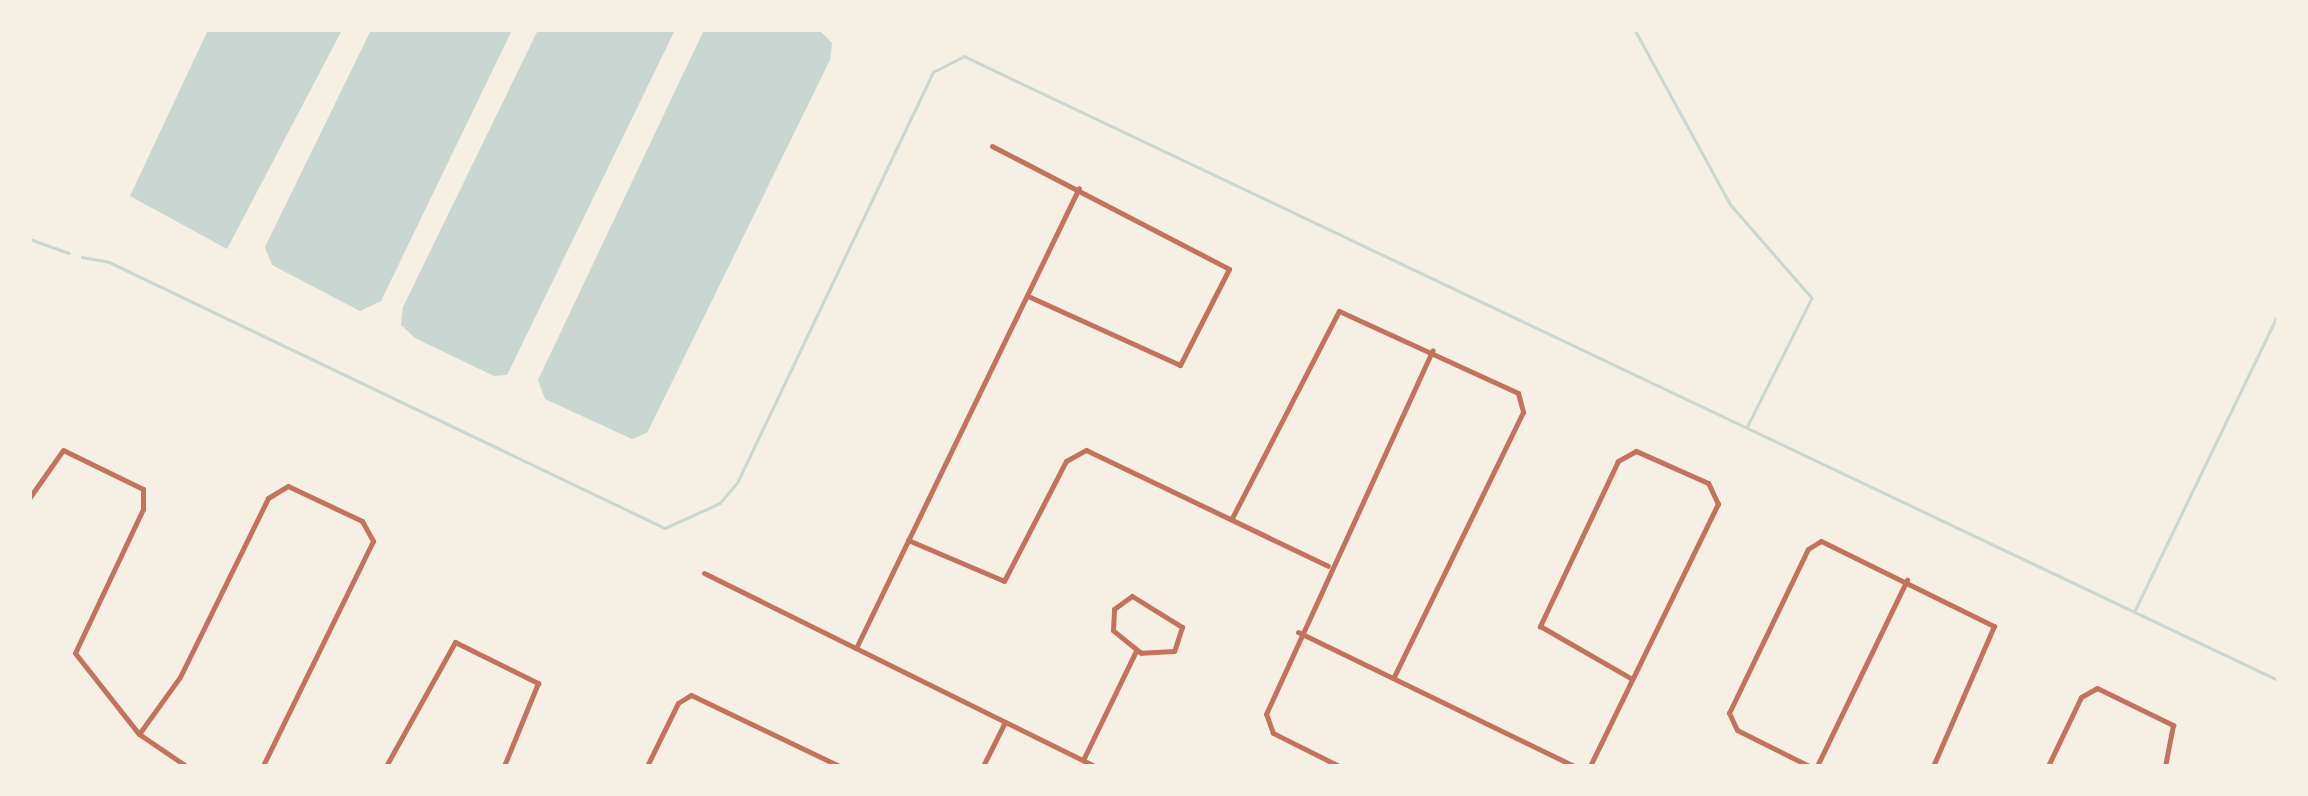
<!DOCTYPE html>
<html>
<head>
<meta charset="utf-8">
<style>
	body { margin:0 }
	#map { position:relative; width:2308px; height:796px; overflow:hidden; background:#f6efe4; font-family:Montserrat,sans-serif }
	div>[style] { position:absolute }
	.water>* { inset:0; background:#c9d6d2 }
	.stream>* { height:2.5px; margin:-1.25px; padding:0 1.25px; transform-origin:1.25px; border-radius:1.25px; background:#c9d6d2 }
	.minor>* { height:5px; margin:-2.5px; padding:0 2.5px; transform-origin:2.5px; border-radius:2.5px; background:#c5725c }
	span { translate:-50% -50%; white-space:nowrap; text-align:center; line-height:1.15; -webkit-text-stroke:10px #f6efe4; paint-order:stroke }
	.frame { position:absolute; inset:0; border:32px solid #f6efe4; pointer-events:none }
</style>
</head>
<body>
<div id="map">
	<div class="water">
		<div style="clip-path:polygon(208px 30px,342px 30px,227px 249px,130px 196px)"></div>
		<div style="clip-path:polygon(371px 30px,512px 30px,381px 301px,360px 311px,272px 265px,265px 247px)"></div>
		<div style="clip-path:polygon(538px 30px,675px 30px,507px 375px,494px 376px,415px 338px,401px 325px,403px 307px)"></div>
		<div style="clip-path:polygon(704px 30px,819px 30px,832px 43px,830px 60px,647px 433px,632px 439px,545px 399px,538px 380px)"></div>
	</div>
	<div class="stream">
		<div style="left:1635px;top:30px;width:200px;rotate:61.3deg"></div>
		<div style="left:1731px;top:205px;width:123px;rotate:48.9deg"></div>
		<div style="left:1812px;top:298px;width:143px;rotate:116.6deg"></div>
		<div style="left:30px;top:239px;width:41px;rotate:19.7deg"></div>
		<div style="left:82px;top:257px;width:27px;rotate:10deg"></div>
		<div style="left:109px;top:262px;width:616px;rotate:25.57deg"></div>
		<div style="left:665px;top:528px;width:60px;rotate:-24.4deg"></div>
		<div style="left:720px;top:503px;width:26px;rotate:-50deg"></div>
		<div style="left:737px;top:483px;width:455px;rotate:-64.5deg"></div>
		<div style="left:933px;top:72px;width:35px;rotate:-27deg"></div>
		<div style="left:964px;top:56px;width:1455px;rotate:25.4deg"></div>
		<div style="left:2135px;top:610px;width:329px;rotate:-64.2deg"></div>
	</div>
	<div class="minor">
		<div style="left:992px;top:146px;width:267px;rotate:27.4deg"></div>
		<div style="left:1229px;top:269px;width:108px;rotate:117deg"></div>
		<div style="left:1180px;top:365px;width:167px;rotate:-155.6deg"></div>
		<div style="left:30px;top:497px;width:57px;rotate:-54.9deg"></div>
		<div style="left:63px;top:450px;width:89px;rotate:26deg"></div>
		<div style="left:143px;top:489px;width:20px;rotate:90deg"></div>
		<div style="left:143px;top:509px;width:159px;rotate:115.3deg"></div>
		<div style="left:75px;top:653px;width:103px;rotate:51.7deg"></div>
		<div style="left:139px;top:734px;width:57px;rotate:34.2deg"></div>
		<div style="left:1232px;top:518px;width:233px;rotate:-62.7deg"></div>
		<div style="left:1339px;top:311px;width:197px;rotate:24.6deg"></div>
		<div style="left:1518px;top:393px;width:20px;rotate:75deg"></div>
		<div style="left:1523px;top:412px;width:296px;rotate:116deg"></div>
		<div style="left:908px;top:540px;width:104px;rotate:23.1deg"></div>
		<div style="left:1004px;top:581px;width:135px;rotate:-62.7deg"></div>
		<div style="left:1066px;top:461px;width:23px;rotate:-29deg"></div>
		<div style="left:1086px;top:450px;width:268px;rotate:25.6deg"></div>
		<div style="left:704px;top:573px;width:436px;rotate:26.3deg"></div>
		<div style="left:1132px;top:596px;width:59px;rotate:31.8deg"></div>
		<div style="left:1182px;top:627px;width:25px;rotate:108deg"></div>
		<div style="left:1174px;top:651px;width:33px;rotate:177deg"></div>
		<div style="left:1141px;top:653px;width:36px;rotate:-141deg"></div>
		<div style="left:1113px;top:630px;width:21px;rotate:-87deg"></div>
		<div style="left:1114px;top:609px;width:22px;rotate:-36deg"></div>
		<div style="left:1298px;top:632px;width:307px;rotate:25.9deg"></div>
		<div style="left:856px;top:648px;width:511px;rotate:-64.14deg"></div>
		<div style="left:139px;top:734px;width:70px;rotate:-54.3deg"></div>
		<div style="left:180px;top:677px;width:199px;rotate:-63.8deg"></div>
		<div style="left:268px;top:498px;width:23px;rotate:-31deg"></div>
		<div style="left:288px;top:486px;width:82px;rotate:25.3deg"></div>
		<div style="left:362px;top:521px;width:23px;rotate:61deg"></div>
		<div style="left:373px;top:541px;width:250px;rotate:116.1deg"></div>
		<div style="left:1083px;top:760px;width:121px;rotate:-64.1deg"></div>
		<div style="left:386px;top:766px;width:142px;rotate:-60.9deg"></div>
		<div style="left:455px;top:642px;width:93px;rotate:26.3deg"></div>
		<div style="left:538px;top:683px;width:90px;rotate:112.3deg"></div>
		<div style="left:647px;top:766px;width:70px;rotate:-63.8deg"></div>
		<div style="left:678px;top:703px;width:15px;rotate:-32deg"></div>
		<div style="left:691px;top:695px;width:164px;rotate:25.6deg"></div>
		<div style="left:983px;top:766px;width:49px;rotate:-63.4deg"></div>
		<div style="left:1339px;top:766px;width:74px;rotate:-153.4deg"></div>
		<div style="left:1273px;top:733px;width:20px;rotate:-110deg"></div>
		<div style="left:1266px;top:714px;width:400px;rotate:-65.4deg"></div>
		<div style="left:1590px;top:766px;width:292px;rotate:-64deg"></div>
		<div style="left:1718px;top:504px;width:23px;rotate:-115deg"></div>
		<div style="left:1708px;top:483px;width:79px;rotate:-156deg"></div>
		<div style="left:1636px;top:451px;width:21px;rotate:151deg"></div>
		<div style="left:1618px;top:461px;width:183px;rotate:115.3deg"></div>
		<div style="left:1540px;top:626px;width:106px;rotate:29.9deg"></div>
		<div style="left:1809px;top:766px;width:80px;rotate:-153.4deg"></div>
		<div style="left:1737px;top:730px;width:19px;rotate:-115deg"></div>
		<div style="left:1729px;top:713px;width:182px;rotate:-64.3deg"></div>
		<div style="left:1808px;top:549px;width:15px;rotate:-32deg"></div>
		<div style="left:1821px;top:541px;width:193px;rotate:26.2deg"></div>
		<div style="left:1994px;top:626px;width:153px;rotate:113.5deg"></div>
		<div style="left:1817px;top:766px;width:207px;rotate:-64.2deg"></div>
		<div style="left:2048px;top:766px;width:76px;rotate:-64.4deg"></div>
		<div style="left:2081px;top:697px;width:18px;rotate:-29deg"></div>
		<div style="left:2097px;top:688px;width:85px;rotate:26deg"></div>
		<div style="left:2173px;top:725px;width:42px;rotate:101deg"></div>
	</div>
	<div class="frame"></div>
</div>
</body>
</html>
